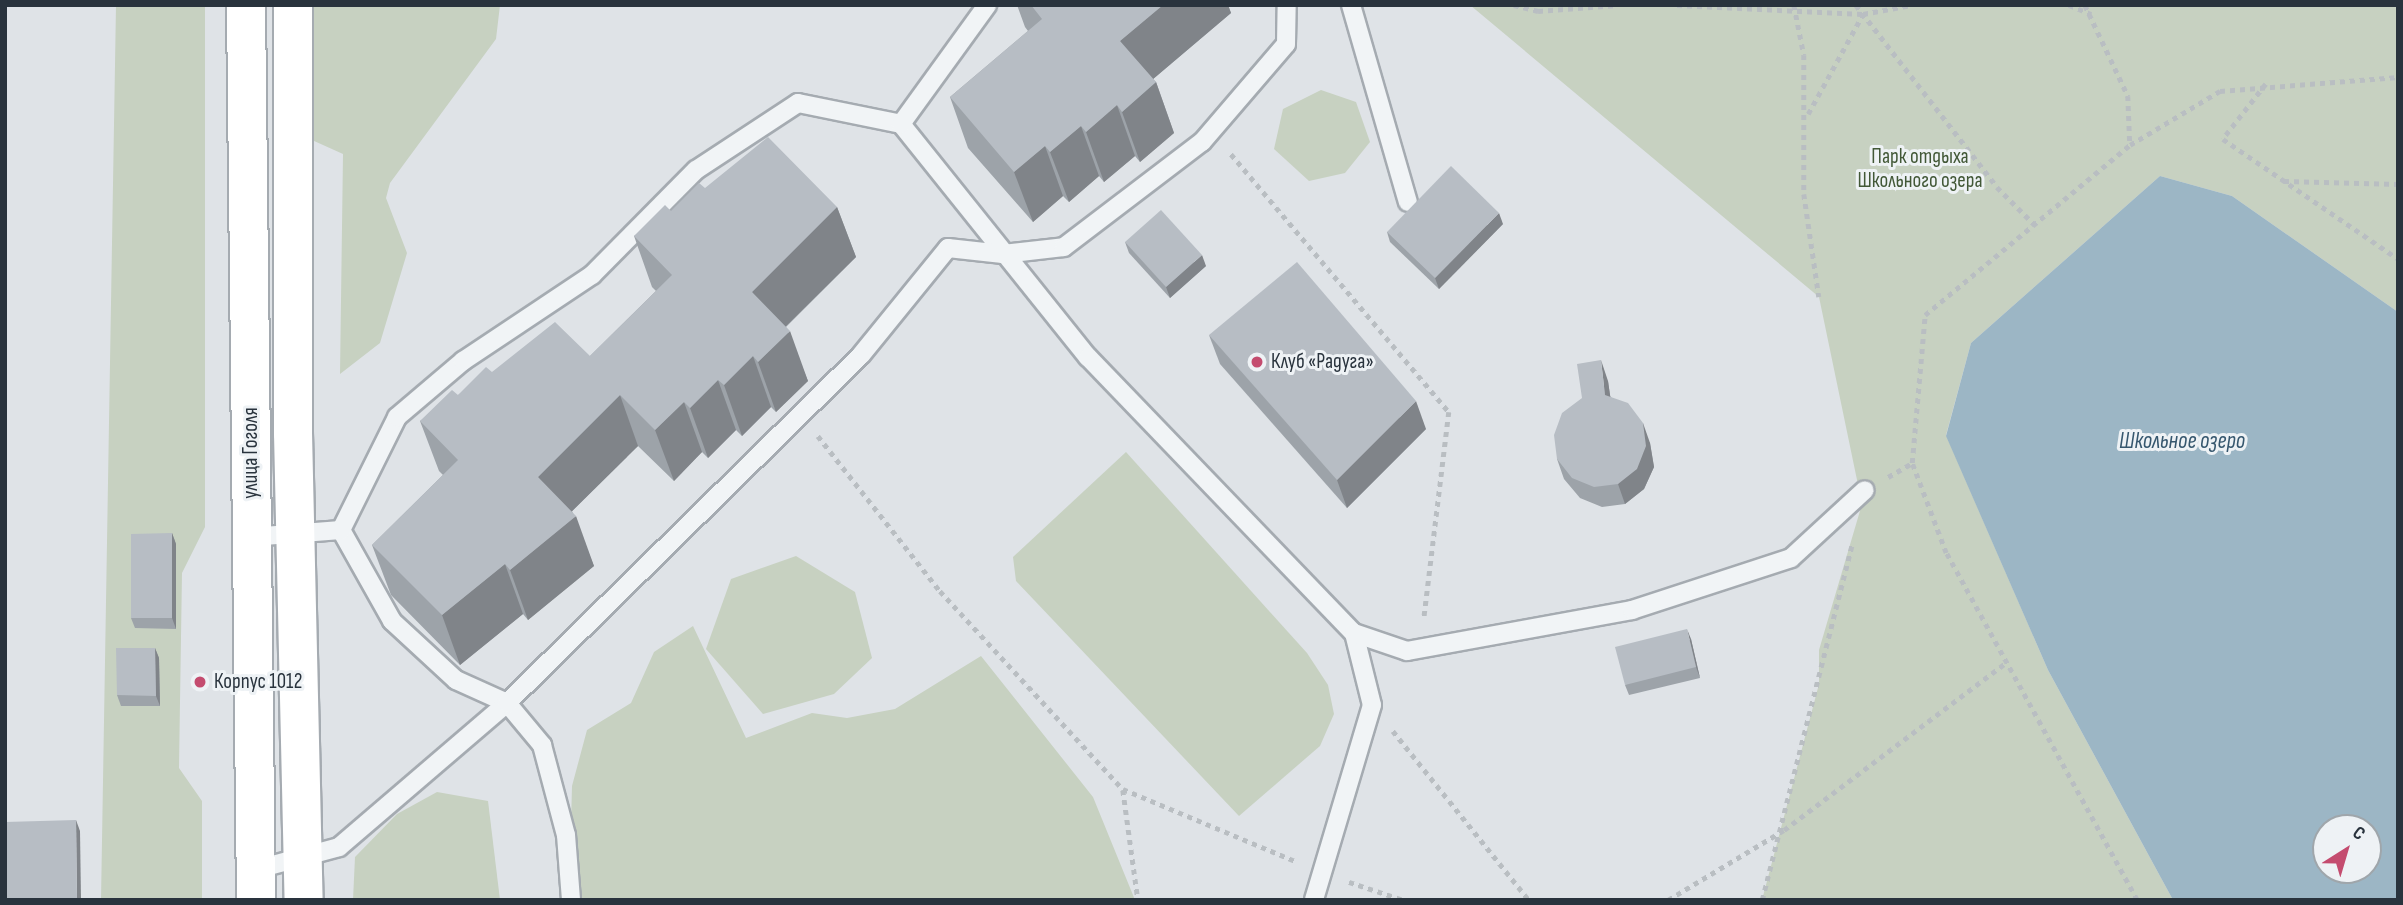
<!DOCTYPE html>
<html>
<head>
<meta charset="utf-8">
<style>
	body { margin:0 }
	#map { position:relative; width:2403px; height:905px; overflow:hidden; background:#dfe3e7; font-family:"Sofia Sans Condensed",sans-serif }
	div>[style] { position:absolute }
	.green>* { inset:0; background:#c7d1c1 }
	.water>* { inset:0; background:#9cb6c5 }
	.path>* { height:4.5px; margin-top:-2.25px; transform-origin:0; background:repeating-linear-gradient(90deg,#b9bec2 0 5px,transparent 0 10px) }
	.roads { filter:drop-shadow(2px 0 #a5abb1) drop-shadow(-2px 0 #a5abb1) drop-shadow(0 2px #a5abb1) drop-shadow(0 -2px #a5abb1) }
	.lane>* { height:18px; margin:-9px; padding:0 9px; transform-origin:9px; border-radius:9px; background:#f1f4f6 }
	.secondary>* { height:38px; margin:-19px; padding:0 19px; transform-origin:19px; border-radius:19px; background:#fff }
	.wall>* { inset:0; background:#9da3a9 }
	.shaded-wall>* { inset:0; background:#808489 }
	.building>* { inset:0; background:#b7bdc4 }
	.dots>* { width:19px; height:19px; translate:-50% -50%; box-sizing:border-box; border:4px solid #eef2f5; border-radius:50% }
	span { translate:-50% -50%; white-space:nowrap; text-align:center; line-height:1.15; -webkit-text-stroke:6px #eef2f5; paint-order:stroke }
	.park-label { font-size:21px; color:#425837 }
	.poi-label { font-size:21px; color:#29333d }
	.left { translate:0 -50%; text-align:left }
	.street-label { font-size:21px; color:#29333d }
	.water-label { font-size:23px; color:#36576e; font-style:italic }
	.frame { position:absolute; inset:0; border:7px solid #29333d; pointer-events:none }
	.north { position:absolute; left:2312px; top:814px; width:70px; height:70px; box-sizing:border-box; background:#eef2f5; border:2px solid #9fa6ab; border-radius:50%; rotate:37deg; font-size:19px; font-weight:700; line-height:28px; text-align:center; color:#29333d }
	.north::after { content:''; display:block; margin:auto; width:24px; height:32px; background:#c44c6f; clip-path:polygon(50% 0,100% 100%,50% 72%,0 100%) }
</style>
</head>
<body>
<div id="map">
	<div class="green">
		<div style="clip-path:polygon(116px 5px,205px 5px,205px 527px,182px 573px,179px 768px,202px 801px,202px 900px,101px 900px)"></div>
		<div style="clip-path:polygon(304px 5px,500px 5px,496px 39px,390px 183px,386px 198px,407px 253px,380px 343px,340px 374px,343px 154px,303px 136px)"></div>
		<div style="clip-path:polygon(1470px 5px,2398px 5px,2398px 312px,2232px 196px,2160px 176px,1971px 343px,1946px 435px,2048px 670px,2173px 900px,1762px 900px,1819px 684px,1819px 650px,1862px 504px,1819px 297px)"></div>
		<div style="clip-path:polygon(1321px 90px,1356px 102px,1370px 142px,1345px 173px,1309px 181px,1274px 149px,1283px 109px)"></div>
		<div style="clip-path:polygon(1126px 452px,1307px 653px,1328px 685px,1334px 714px,1320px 746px,1239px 816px,1016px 581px,1013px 557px)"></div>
		<div style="clip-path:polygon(796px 556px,855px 592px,872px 658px,834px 694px,763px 714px,706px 649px,731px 579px)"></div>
		<div style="clip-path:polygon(693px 626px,746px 738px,812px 713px,847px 718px,895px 709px,981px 656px,1093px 797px,1135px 900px,569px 900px,572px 786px,587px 730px,631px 703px,654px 652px)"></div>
		<div style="clip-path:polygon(437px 792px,488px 801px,500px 900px,353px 900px,355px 857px,397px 814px)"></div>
	</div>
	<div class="water">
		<div style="clip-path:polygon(evenodd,2160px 176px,2232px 196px,2398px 312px,2398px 900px,2173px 900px,2048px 670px,1946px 436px,1971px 343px,2160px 176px,2326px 828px,2368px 828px,2368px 870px,2326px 870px,2326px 828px)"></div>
	</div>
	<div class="path">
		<div style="left:1514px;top:5px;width:25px;rotate:14deg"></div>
		<div style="left:1538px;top:11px;width:80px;rotate:-4.3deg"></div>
		<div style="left:1677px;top:5px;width:186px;rotate:2.8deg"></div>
		<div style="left:1794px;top:5px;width:51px;rotate:78.7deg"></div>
		<div style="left:1804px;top:55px;width:139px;rotate:90deg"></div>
		<div style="left:1804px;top:194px;width:104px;rotate:81.7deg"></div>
		<div style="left:1856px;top:5px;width:230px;rotate:52.2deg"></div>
		<div style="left:1997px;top:187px;width:54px;rotate:45deg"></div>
		<div style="left:2069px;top:5px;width:24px;rotate:22deg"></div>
		<div style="left:2085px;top:5px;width:101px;rotate:64.7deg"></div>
		<div style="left:2128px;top:96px;width:49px;rotate:87.7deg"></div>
		<div style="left:2266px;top:84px;width:70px;rotate:128deg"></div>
		<div style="left:2223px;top:139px;width:212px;rotate:34.4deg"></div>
		<div style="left:1808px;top:114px;width:114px;rotate:-61.2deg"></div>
		<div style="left:1863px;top:14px;width:49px;rotate:-10.6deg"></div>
		<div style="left:1231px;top:154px;width:338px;rotate:49.8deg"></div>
		<div style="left:1449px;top:412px;width:209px;rotate:96.9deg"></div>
		<div style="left:2284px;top:181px;width:114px;rotate:1.5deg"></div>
		<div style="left:818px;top:436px;width:197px;rotate:51.8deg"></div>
		<div style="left:940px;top:591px;width:270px;rotate:47.3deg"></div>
		<div style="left:1123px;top:789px;width:186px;rotate:22.7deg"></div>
		<div style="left:1888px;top:477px;width:28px;rotate:-30deg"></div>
		<div style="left:1393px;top:731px;width:217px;rotate:51.2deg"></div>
		<div style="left:1123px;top:790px;width:111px;rotate:82.2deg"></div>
		<div style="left:1349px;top:882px;width:57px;rotate:18.4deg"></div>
		<div style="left:1668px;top:900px;width:135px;rotate:-31.1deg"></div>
		<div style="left:1784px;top:830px;width:279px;rotate:-37deg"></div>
		<div style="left:1762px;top:900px;width:367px;rotate:-75.8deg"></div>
		<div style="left:2137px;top:900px;width:396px;rotate:-118.8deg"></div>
		<div style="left:1946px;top:553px;width:96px;rotate:-110.7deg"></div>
		<div style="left:1912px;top:463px;width:149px;rotate:-85deg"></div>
		<div style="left:1925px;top:315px;width:266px;rotate:-39.7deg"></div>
		<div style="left:2130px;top:145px;width:105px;rotate:-31deg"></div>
		<div style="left:2220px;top:91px;width:179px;rotate:-4.5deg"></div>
	</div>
	<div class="roads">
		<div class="lane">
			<div style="left:1351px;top:5px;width:205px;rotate:73.9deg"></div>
			<div style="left:901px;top:124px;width:299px;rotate:51.3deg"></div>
			<div style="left:1088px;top:357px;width:383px;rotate:46.1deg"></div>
			<div style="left:1354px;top:633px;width:74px;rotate:76deg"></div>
			<div style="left:1372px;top:705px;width:203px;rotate:106.6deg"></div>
			<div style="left:341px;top:530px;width:104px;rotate:60.7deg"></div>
			<div style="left:392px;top:621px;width:87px;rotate:42.7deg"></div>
			<div style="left:456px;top:680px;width:56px;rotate:24.3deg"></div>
			<div style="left:507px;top:703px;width:55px;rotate:50.2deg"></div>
			<div style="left:542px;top:745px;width:93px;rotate:75.1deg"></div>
			<div style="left:566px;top:835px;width:65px;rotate:85.6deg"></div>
			<div style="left:251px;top:537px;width:90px;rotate:-4.4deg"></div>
			<div style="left:341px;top:530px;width:126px;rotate:-63.6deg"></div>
			<div style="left:397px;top:417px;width:87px;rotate:-40.3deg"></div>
			<div style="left:463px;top:361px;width:155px;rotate:-33.7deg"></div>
			<div style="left:592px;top:275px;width:148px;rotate:-45.3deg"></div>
			<div style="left:696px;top:170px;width:122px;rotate:-33.3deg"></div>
			<div style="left:798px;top:103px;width:105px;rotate:11.5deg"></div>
			<div style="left:901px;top:124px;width:147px;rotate:-54.1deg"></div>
			<div style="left:1354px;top:633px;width:56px;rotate:18.8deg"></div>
			<div style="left:1407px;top:651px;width:229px;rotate:-10.3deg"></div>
			<div style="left:1632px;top:610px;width:167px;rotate:-18.1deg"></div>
			<div style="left:1791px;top:558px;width:100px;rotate:-42.6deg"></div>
			<div style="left:254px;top:870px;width:88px;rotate:-15.1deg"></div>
			<div style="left:339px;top:847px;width:221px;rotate:-40.6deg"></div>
			<div style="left:507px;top:703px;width:496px;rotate:-44.5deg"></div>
			<div style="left:861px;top:355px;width:138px;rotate:-50.9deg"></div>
			<div style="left:948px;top:248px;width:55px;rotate:6.2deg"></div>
			<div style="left:1003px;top:254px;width:61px;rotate:-6.5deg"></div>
			<div style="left:1064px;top:247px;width:173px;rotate:-37.3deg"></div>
			<div style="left:1202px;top:142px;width:129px;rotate:-49.4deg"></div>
			<div style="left:1286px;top:44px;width:39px;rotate:-89deg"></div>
		</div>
		<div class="secondary">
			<div style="left:246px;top:5px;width:895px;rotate:89.36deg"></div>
			<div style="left:293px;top:5px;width:428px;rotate:90deg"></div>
			<div style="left:293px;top:433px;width:467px;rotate:88.7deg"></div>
		</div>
	</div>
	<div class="wall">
		<div style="clip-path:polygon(1017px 5px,1228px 5px,1231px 13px,1153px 79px,1156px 82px,1174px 133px,1140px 162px,1135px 156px,1104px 182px,1099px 176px,1069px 202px,1063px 196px,1033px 222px,968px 148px,950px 97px,1028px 31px,1025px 27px)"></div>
		<div style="clip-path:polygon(705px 188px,837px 207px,856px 257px,786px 327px,808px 381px,776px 412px,771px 407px,742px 436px,736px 430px,708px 458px,702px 452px,674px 481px,638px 446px,572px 511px,594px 566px,528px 620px,523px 614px,460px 665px,391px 595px,372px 545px,443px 475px,439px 471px,420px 421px,492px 372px,590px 356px,656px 291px,652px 287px,634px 236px)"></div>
		<div style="clip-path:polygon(1503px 224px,1439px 289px,1390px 242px,1387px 232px)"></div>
		<div style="clip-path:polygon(1125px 242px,1206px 266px,1170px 298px,1129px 253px)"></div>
		<div style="clip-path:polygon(1209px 335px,1426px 429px,1347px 508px,1220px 364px)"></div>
		<div style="clip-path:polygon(1608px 381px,1610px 396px,1650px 443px,1654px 467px,1644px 489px,1625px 504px,1602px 507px,1580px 498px,1564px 479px,1557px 459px)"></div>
		<div style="clip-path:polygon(172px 533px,176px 544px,176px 629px,135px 628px,131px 618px)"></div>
		<div style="clip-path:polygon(1691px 639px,1700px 678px,1629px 695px,1625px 685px)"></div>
		<div style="clip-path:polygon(155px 648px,159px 658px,160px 706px,121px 706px,117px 695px)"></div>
	</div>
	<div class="shaded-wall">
		<div style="clip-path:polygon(1163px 5px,1228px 5px,1231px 13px,1139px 91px,1120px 41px)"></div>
		<div style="clip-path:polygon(1156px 82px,1174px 133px,1140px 162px,1122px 112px)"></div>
		<div style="clip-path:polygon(1117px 105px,1135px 156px,1104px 182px,1086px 132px)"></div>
		<div style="clip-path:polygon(1081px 126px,1099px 176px,1069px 202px,1050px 152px)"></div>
		<div style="clip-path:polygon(1045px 146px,1063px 196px,1033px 222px,1014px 172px)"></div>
		<div style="clip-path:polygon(837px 207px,856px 257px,770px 342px,752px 292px)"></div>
		<div style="clip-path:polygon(1499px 213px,1503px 224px,1439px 289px,1435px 278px)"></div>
		<div style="clip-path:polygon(1202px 255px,1206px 266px,1170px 298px,1166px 287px)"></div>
		<div style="clip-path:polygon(790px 331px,808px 381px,776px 412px,758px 362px)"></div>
		<div style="clip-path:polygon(753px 356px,771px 407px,742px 436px,724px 385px)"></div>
		<div style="clip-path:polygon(1601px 360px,1608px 381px,1613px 415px,1605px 395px)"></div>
		<div style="clip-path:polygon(718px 380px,736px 430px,708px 458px,690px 408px)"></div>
		<div style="clip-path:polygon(620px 395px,638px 446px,556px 527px,538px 477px)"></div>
		<div style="clip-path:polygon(1416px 401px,1426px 429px,1347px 508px,1337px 480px)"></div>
		<div style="clip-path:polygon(684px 402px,702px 452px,674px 481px,655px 430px)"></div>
		<div style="clip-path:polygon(1643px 423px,1650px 443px,1654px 467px,1644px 489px,1625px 504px,1618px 484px)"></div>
		<div style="clip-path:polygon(576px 516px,594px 566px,528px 620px,510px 570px)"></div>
		<div style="clip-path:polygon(172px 533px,176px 544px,176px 629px,172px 618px)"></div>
		<div style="clip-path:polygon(505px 564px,523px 614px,460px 665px,442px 615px)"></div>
		<div style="clip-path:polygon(1687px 629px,1691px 639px,1700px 678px,1696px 667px)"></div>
		<div style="clip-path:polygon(155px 648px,159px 658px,160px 706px,156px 696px)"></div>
		<div style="clip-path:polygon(76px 820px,80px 831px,81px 900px,77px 900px)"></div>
	</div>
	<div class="building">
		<div style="clip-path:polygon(1031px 5px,1163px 5px,1120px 41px,1156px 82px,1122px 112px,1117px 105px,1086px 132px,1081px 126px,1050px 152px,1045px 146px,1014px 172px,950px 97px,1042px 19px)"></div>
		<div style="clip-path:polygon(768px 137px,837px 207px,752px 292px,790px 331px,758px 362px,753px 356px,724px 385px,718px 380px,690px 408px,684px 402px,655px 430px,620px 395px,538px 477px,576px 516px,510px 570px,505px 564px,442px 615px,372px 545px,458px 460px,420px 421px,452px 390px,458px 395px,486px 367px,492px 372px,555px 322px,590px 356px,672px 275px,634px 236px,665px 205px,671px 211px,699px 183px,705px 188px)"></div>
		<div style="clip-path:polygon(1451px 166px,1499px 213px,1435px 278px,1387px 232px)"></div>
		<div style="clip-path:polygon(1161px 210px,1202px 255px,1166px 287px,1125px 242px)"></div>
		<div style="clip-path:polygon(1297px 262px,1416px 401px,1337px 480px,1209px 335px)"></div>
		<div style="clip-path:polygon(1601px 360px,1605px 395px,1628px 403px,1643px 423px,1646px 446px,1637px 469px,1618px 484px,1594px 487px,1572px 478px,1557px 459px,1554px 435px,1562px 413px,1582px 398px,1577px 364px)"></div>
		<div style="clip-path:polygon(172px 533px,172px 618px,131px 618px,131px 534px)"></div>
		<div style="clip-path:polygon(1687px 629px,1696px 667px,1625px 685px,1615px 647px)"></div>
		<div style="clip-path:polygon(116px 648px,155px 648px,156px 696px,117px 695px)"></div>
		<div style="clip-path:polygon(76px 820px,77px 900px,5px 900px,5px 822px)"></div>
	</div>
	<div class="dots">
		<div style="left:1257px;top:362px;background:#c44c6f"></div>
		<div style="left:200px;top:682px;background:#c44c6f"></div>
	</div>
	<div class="park-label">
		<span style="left:1920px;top:169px">Парк отдыха<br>Школьного озера</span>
	</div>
	<div class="poi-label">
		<span class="left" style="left:1271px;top:362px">Клуб «Радуга»</span>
		<span class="left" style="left:214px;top:682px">Корпус 1012</span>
	</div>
	<div class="street-label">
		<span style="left:251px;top:453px;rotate:-90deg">улица Гоголя</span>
	</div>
	<div class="water-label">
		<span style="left:2182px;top:441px">Школьное озеро</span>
	</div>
	<div class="frame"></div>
	<div class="north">С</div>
</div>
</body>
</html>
